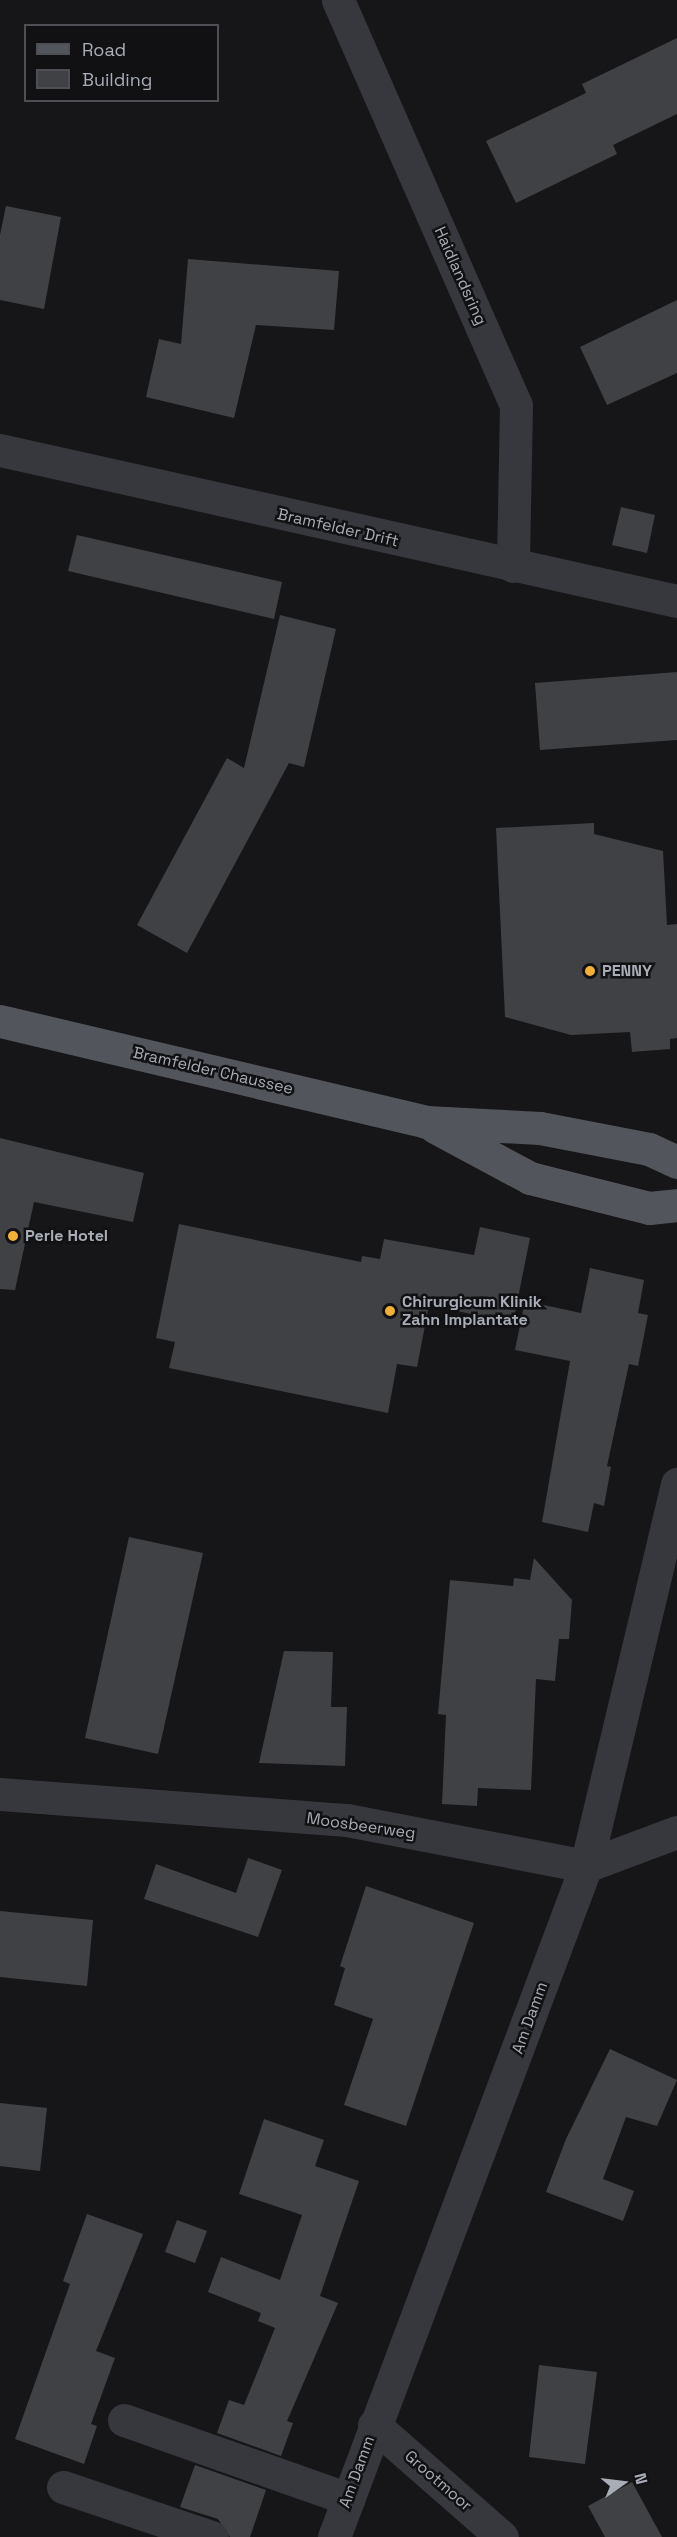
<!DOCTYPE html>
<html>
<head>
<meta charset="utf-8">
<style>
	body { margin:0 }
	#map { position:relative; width:677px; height:2537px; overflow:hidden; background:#161618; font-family:"Space Grotesk",sans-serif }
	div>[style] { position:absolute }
	.building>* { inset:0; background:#404145 }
	.minor>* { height:33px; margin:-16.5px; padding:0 16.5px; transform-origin:16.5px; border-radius:16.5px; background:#37383d }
	.major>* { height:33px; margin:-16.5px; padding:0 16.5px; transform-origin:16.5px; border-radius:16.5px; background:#53555c }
	.dots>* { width:16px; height:16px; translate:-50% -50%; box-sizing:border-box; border:3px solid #111113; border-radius:50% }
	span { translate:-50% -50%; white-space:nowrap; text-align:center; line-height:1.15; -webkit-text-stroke:5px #111113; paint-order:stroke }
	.street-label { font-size:16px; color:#a8adb8 }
	.poi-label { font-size:16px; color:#a8adb8; font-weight:700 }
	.left { translate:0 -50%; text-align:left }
	.legend { position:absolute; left:24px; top:24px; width:195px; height:78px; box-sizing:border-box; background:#111113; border:2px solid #4d4f55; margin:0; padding:8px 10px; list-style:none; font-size:18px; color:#a8adb8 }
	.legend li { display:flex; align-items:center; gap:12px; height:30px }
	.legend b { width:30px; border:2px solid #4d4f55 }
	.north { position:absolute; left:593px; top:2453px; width:60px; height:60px; -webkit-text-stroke:4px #111113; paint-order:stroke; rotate:76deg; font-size:16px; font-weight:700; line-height:24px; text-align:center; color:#a8adb8 }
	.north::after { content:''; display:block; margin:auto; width:21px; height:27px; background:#a8adb8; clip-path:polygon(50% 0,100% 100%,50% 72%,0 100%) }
</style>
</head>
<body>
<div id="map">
	<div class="building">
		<div style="clip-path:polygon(677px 38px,677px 114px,613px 145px,617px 154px,516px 203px,486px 141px,586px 93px,582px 84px)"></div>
		<div style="clip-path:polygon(6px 206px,61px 217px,44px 309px,0 300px,0 235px)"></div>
		<div style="clip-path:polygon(188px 259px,339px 271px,334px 330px,256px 325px,234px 418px,146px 397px,159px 339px,181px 344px)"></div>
		<div style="clip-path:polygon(677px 300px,677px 373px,607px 405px,580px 347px)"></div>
		<div style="clip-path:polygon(621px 507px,655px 515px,647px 553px,612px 545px)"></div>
		<div style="clip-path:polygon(77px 535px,282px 582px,274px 619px,68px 571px)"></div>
		<div style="clip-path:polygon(280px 615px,336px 629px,304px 767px,289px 763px,187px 953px,137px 925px,227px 758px,244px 768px)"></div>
		<div style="clip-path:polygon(677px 672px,677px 740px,540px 750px,535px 683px)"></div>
		<div style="clip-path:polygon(594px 823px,594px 834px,663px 851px,667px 925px,677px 924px,677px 1038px,670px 1039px,670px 1049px,632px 1052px,630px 1032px,571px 1035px,505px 1017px,496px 828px)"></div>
		<div style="clip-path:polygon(0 1138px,144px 1173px,133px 1222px,34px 1202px,15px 1290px,0 1289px)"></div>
		<div style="clip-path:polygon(179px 1224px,361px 1262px,362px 1256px,380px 1259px,384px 1239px,474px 1255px,480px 1227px,530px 1238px,513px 1323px,429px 1305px,417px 1367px,397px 1364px,388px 1413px,169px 1368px,175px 1342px,156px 1338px)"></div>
		<div style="clip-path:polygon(590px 1268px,644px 1280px,638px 1313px,648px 1315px,638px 1366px,629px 1364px,607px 1466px,611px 1467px,604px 1506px,594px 1503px,588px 1532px,542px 1522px,570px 1361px,515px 1350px,525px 1301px,581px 1313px)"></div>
		<div style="clip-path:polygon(129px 1537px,203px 1553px,158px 1754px,85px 1738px)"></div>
		<div style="clip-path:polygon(534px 1558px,572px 1600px,569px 1639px,559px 1639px,555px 1681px,536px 1679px,531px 1790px,478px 1788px,477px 1806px,442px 1804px,446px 1715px,438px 1714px,450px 1580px,513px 1586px,514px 1578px,530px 1580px)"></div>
		<div style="clip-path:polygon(284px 1651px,333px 1652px,331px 1707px,347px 1707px,345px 1766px,259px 1763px)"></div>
		<div style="clip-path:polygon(248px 1858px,282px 1870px,258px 1937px,144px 1899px,156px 1864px,236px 1893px)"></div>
		<div style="clip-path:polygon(366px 1886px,474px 1923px,406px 2126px,344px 2105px,373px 2019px,334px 2005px,345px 1968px,340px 1966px)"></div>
		<div style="clip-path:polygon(0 1911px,93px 1920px,87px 1986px,0 1977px)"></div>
		<div style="clip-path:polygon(610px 2049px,677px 2080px,657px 2126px,626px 2117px,603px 2179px,634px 2191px,623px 2221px,546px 2192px,566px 2139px)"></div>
		<div style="clip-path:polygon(0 2103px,47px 2108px,40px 2171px,0 2166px)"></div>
		<div style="clip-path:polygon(264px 2119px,324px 2140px,315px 2166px,359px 2181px,320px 2296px,338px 2303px,287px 2421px,293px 2423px,281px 2456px,217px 2433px,229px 2400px,244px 2405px,275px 2328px,258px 2321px,261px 2313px,208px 2292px,221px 2257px,280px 2280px,302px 2215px,239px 2194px)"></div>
		<div style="clip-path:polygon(87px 2214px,143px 2234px,96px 2351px,115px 2358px,91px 2424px,97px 2426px,84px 2464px,15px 2439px,70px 2284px,63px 2281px)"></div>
		<div style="clip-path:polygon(177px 2220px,207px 2231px,195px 2263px,165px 2252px)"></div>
		<div style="clip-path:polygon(539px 2365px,597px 2372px,585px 2464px,529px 2457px)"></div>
		<div style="clip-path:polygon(195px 2465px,266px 2490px,250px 2537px,230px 2537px,218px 2519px,180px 2507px)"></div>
		<div style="clip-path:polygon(632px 2482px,662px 2537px,605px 2537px,588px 2506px)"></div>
	</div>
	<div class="minor">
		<div style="left:338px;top:0;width:442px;rotate:66.3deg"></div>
		<div style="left:516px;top:405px;width:161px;rotate:91.1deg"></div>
		<div style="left:0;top:450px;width:694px;rotate:12.57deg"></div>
		<div style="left:0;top:1794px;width:348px;rotate:4.3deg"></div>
		<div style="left:347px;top:1820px;width:243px;rotate:10.9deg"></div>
		<div style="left:586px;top:1866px;width:97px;rotate:-20.5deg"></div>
		<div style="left:124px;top:2420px;width:238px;rotate:19.4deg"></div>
		<div style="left:374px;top:2425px;width:170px;rotate:41.2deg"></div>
		<div style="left:63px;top:2487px;width:157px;rotate:18.6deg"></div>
		<div style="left:334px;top:2537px;width:717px;rotate:-69.42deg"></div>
		<div style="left:586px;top:1866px;width:393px;rotate:-76.6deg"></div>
	</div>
	<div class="major">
		<div style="left:0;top:1021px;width:438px;rotate:13.3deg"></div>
		<div style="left:426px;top:1122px;width:114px;rotate:3deg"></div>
		<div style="left:540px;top:1128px;width:111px;rotate:10.9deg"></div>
		<div style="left:649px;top:1149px;width:31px;rotate:25deg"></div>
		<div style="left:435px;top:1127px;width:108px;rotate:28.2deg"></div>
		<div style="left:530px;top:1178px;width:123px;rotate:14.1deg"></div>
		<div style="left:649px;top:1208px;width:28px;rotate:-6deg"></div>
	</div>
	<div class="dots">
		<div style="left:590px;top:971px;background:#f2b134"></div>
		<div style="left:13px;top:1236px;background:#f2b134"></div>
		<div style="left:390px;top:1311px;background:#f2b134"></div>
	</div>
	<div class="street-label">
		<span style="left:460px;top:276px;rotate:66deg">Haidlandsring</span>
		<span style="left:338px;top:528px;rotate:13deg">Bramfelder Drift</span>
		<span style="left:213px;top:1071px;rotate:13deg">Bramfelder Chaussee</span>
		<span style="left:361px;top:1826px;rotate:8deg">Moosbeerweg</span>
		<span style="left:530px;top:2018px;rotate:-70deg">Am Damm</span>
		<span style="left:357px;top:2472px;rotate:-70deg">Am Damm</span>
		<span style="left:438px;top:2481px;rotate:41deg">Grootmoor</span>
	</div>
	<div class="poi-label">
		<span class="left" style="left:602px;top:971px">PENNY</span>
		<span class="left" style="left:25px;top:1236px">Perle Hotel</span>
		<span class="left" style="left:402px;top:1311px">Chirurgicum Klinik<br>Zahn Implantate</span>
	</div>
	<ul class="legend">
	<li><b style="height:8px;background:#53555c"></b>Road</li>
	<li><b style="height:16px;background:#404145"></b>Building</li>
	</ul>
	<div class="north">N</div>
</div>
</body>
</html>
